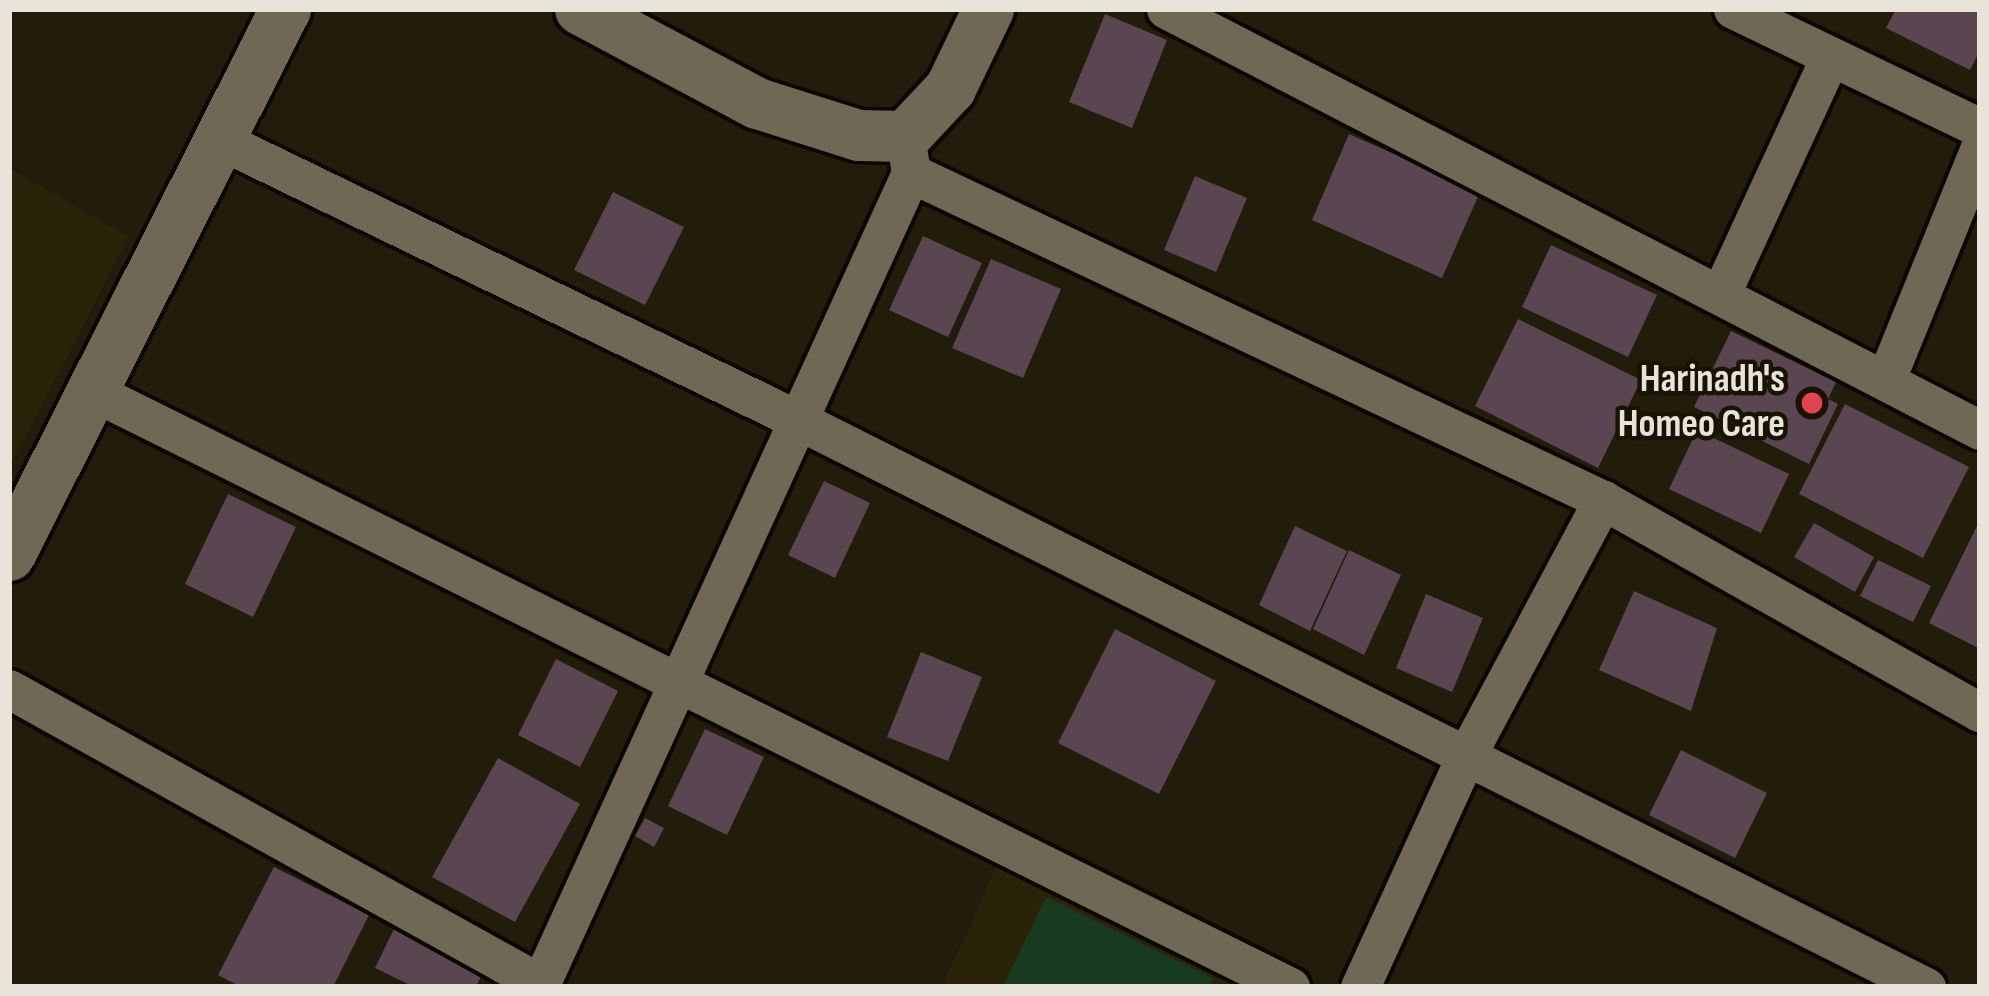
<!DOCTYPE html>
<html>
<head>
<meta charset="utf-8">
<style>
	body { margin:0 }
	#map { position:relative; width:1989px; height:996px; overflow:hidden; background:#221c0a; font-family:"Sofia Sans Condensed",sans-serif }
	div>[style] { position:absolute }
	.built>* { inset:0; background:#2b2309 }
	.green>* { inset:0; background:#183a1f }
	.building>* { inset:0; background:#594651 }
	.roads { filter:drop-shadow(3px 0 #0c0600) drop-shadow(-3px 0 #0c0600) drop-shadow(0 3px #0c0600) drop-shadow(0 -3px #0c0600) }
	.minor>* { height:39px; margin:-19.5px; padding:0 19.5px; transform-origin:19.5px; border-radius:19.5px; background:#6f6854 }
	.tertiary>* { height:51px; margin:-25.5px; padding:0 25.5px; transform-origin:25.5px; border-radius:25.5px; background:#6f6854 }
	.dots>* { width:33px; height:33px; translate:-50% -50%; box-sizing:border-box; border:6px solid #191303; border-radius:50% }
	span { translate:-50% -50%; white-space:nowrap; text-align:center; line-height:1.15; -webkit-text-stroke:9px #191303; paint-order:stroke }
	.poi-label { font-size:39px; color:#e8e4d9; font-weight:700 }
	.right { translate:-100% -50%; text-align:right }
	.frame { position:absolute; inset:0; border:12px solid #e8e4d9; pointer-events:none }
</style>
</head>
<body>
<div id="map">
	<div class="built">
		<div style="clip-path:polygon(9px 168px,129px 237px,9px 468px)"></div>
		<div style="clip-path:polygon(1001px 857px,1261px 987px,942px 987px)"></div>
	</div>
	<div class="green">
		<div style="clip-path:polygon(1046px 897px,1213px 978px,1209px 987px,1003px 987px)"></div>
	</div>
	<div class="building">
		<div style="clip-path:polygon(1896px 9px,1980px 9px,1980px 50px,1970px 70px,1886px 28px)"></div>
		<div style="clip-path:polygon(1105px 14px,1167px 40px,1132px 128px,1069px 102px)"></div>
		<div style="clip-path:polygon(1349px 134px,1480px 192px,1442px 278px,1312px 220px)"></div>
		<div style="clip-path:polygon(1195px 176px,1247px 198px,1216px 272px,1164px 250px)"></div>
		<div style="clip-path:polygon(613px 192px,684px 227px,645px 305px,574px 270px)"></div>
		<div style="clip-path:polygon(923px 236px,982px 263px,948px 337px,889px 310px)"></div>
		<div style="clip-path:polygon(1551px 245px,1657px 295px,1628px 357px,1522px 307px)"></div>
		<div style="clip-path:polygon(991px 259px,1061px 289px,1023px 378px,952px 348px)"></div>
		<div style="clip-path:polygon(1518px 319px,1641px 380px,1598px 468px,1475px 406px)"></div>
		<div style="clip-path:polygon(1731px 331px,1836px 382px,1828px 399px,1838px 404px,1809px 464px,1694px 407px)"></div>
		<div style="clip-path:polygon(1845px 404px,1969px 467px,1923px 558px,1799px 494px)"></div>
		<div style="clip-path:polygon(1697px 430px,1789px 474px,1761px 533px,1669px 489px)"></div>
		<div style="clip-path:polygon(824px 481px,870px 503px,835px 578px,788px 555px)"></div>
		<div style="clip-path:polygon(228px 494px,296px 527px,253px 617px,185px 584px)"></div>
		<div style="clip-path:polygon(1980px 520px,1980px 649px,1929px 623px)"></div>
		<div style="clip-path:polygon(1814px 523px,1874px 557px,1855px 592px,1794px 557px)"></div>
		<div style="clip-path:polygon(1295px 526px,1347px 551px,1310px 631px,1259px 605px)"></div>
		<div style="clip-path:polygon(1349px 550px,1401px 575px,1364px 655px,1313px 629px)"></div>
		<div style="clip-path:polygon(1878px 560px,1931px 586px,1913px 622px,1860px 596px)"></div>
		<div style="clip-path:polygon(1634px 591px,1717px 628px,1691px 711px,1599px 670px)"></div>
		<div style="clip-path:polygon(1426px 594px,1483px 618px,1452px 692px,1396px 668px)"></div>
		<div style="clip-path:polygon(1115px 629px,1216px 681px,1159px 794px,1058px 743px)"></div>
		<div style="clip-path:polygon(921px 652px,982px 677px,948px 761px,887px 737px)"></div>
		<div style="clip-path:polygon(556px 659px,618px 691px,580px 767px,518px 735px)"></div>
		<div style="clip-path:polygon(705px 729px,764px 757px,727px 835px,668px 806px)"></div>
		<div style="clip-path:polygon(1681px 750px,1767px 793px,1735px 858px,1649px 815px)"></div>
		<div style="clip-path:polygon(498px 758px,580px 804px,515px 922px,432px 877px)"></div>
		<div style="clip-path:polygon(645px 818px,664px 828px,654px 847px,635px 836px)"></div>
		<div style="clip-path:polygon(274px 867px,369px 915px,333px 987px,241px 987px,218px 975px)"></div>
		<div style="clip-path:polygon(396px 925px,485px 968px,476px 987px,414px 987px,375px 968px)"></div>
	</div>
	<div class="roads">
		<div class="minor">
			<div style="left:1166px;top:9px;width:916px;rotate:27.35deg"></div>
			<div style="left:1733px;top:9px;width:274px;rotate:25.7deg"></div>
			<div style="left:218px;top:139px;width:642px;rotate:25.85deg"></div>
			<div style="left:796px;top:419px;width:1265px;rotate:26.69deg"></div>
			<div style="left:911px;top:173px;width:765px;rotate:25.29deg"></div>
			<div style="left:1603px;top:500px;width:433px;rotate:29.4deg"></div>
			<div style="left:1721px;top:293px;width:260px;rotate:-65.2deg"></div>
			<div style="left:1886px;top:379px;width:250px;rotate:-67.9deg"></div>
			<div style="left:94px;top:392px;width:1336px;rotate:26.45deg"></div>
			<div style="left:9px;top:689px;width:608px;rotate:29.01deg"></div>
			<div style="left:539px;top:987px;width:895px;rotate:-65.44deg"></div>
			<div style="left:911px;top:173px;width:25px;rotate:-99deg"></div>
			<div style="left:1360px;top:987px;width:252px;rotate:-65.4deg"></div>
			<div style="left:1465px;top:758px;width:293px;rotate:-61.9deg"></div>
		</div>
		<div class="tertiary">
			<div style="left:580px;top:9px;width:200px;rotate:28deg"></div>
			<div style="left:757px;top:103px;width:106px;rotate:17.6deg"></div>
			<div style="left:858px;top:135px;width:47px;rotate:1.2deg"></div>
			<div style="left:905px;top:136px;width:66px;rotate:-46.8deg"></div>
			<div style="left:950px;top:88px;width:88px;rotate:-64.3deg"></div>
			<div style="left:9px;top:555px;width:612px;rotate:-63.18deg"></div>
		</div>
	</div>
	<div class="dots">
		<div style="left:1812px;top:403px;background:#e0444e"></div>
	</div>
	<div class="poi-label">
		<span class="right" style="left:1785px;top:403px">Harinadh's<br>Homeo Care</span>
	</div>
	<div class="frame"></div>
</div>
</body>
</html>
